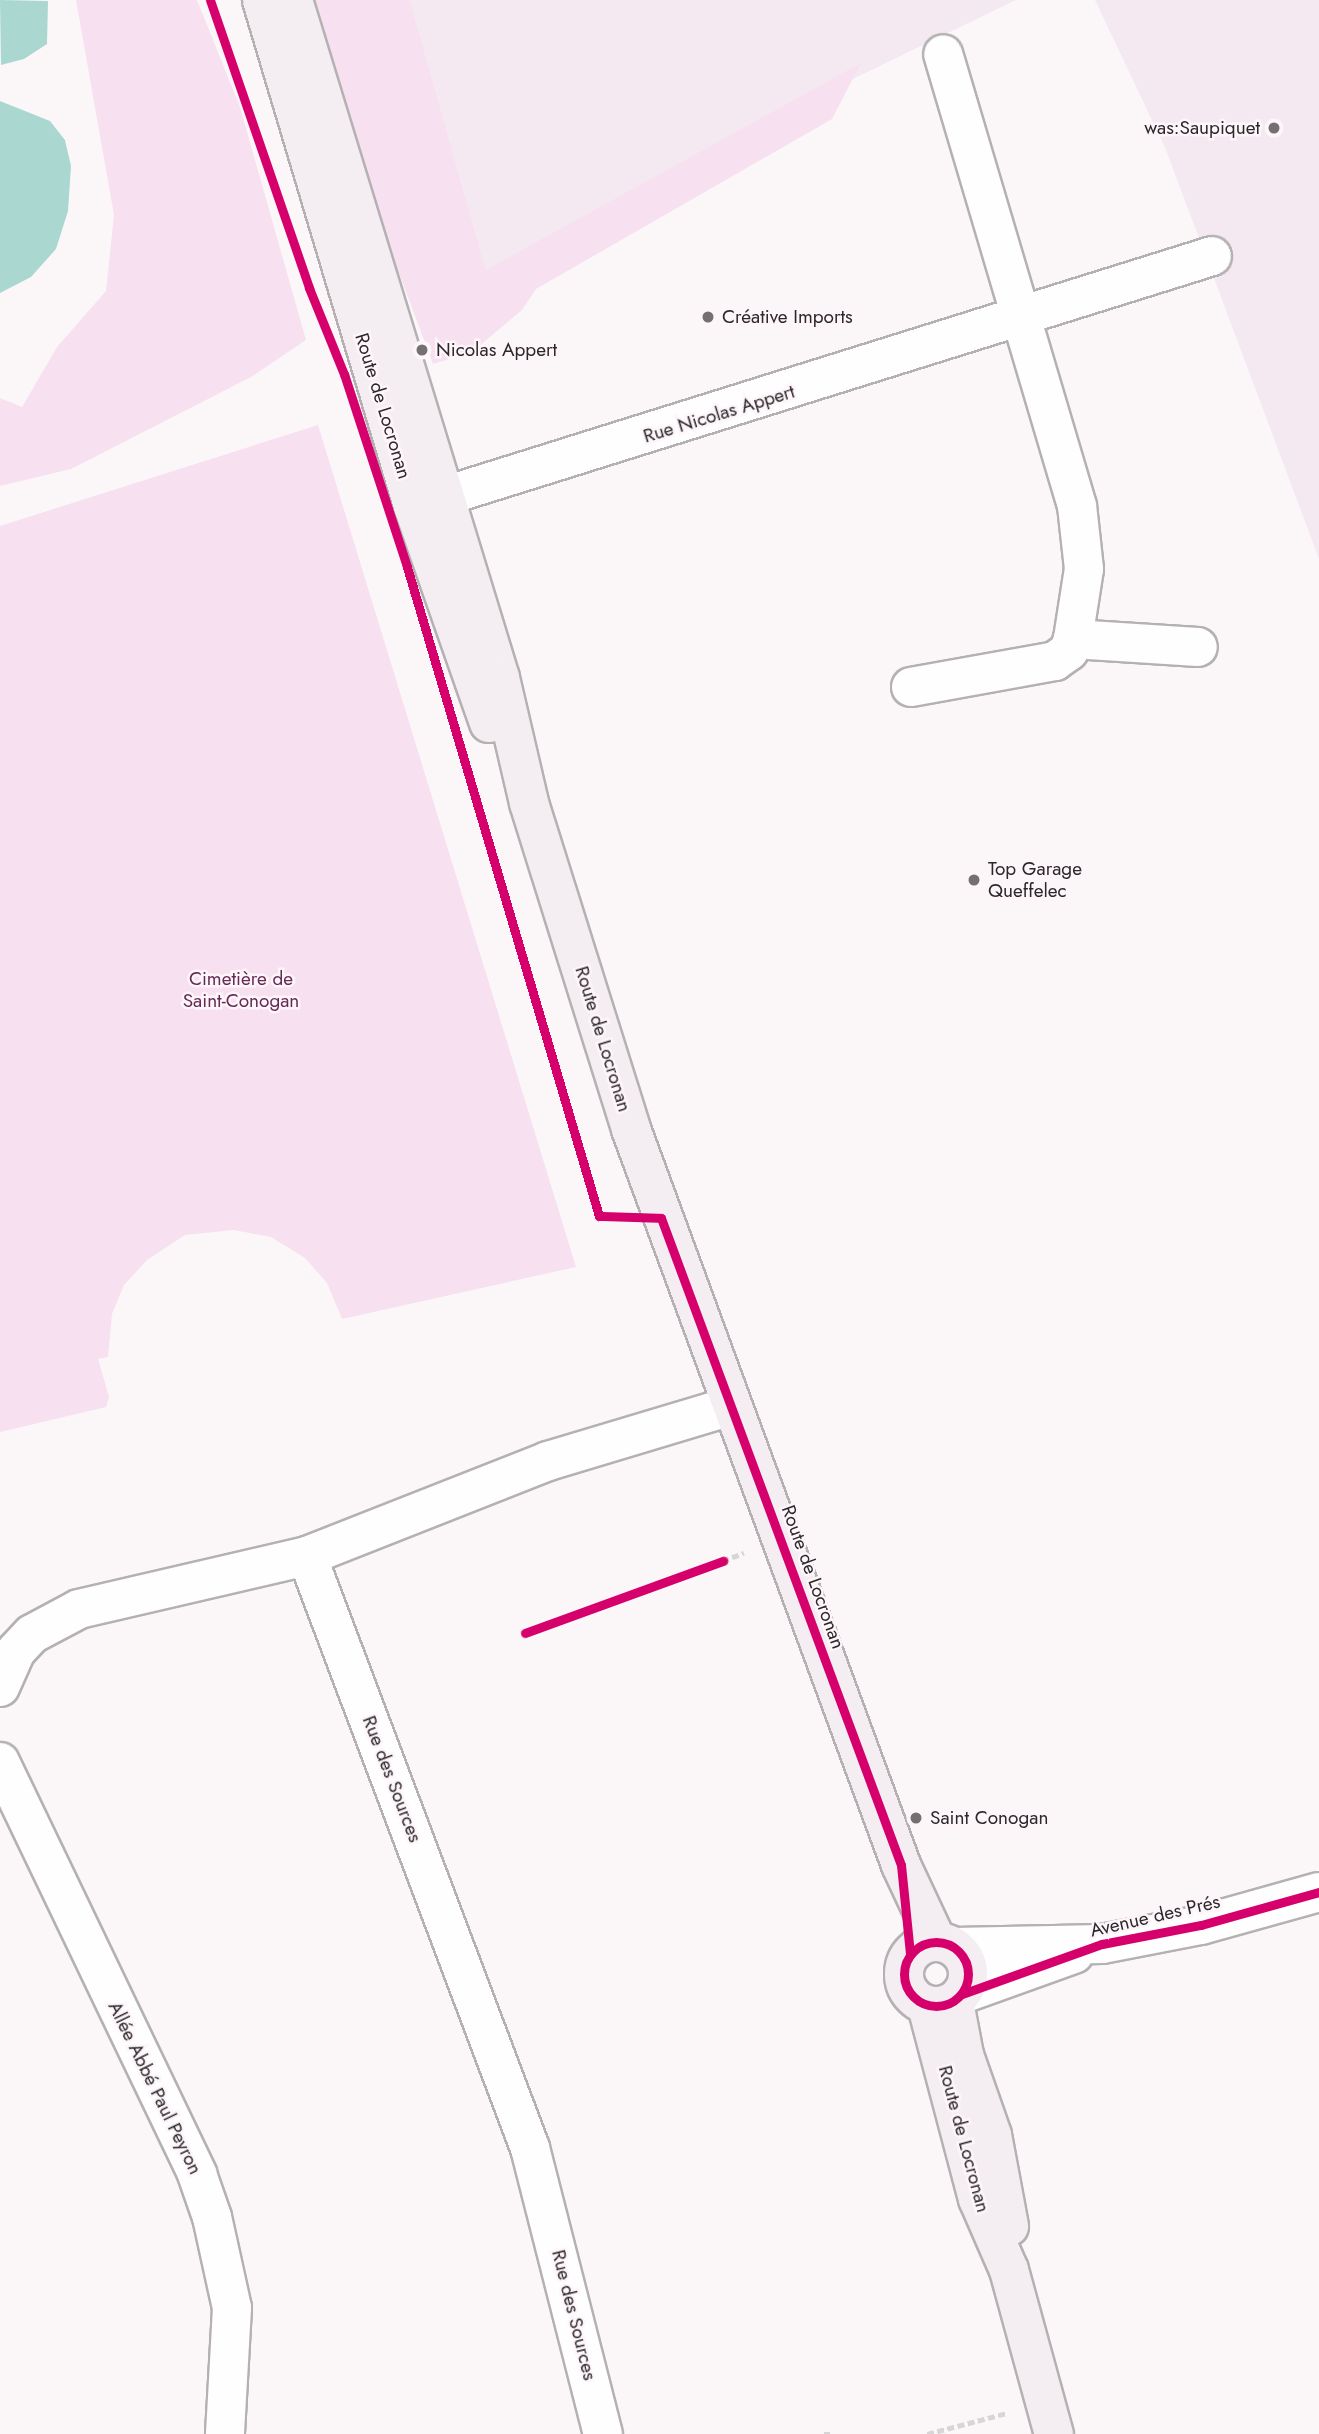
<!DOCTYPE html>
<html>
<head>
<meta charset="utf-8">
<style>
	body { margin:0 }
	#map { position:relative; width:1319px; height:2434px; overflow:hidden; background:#fbf7f9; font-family:Jost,sans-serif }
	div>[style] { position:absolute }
	.built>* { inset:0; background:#f4e9f0 }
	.green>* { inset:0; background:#f7e0ef }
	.water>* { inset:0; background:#aad8d0 }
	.path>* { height:4.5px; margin-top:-2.25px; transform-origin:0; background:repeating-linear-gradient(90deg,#d7d6d7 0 7px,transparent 0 10.5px) }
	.roads { filter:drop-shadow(2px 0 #b5b1b3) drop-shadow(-2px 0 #b5b1b3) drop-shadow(0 2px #b5b1b3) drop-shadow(0 -2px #b5b1b3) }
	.minor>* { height:38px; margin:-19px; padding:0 19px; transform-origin:19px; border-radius:19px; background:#fefefe }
	.major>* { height:38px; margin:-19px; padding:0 19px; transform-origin:19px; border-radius:19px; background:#f4eef2 }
	.major>.ring { margin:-19px; padding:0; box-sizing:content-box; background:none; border:38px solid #f4eef2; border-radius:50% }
	.cycleway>* { height:9px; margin:-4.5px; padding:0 4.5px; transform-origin:4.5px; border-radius:4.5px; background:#d6006c }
	.cycleway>.ring { margin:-4.5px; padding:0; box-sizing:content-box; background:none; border:9px solid #d6006c; border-radius:50% }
	.dots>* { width:19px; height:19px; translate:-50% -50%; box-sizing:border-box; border:4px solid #fdf5fa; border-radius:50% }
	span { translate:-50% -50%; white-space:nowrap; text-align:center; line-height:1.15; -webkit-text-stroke:5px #fdf5fa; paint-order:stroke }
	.poi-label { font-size:19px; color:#2b282a }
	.right { translate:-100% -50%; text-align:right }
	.left { translate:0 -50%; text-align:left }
	.street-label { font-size:19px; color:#2b282a }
	.park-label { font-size:19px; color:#652b55 }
</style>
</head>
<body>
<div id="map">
	<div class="built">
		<div style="clip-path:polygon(410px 0,1016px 0,826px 92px,798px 123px,486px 270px)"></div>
		<div style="clip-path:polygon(1095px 0,1319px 0,1319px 559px,1166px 150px)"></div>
	</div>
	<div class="green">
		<div style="clip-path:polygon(76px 0,197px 0,240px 107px,306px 340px,251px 377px,71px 469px,0 486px,0 398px,22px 407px,57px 347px,106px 291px,114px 215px)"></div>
		<div style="clip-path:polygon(310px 0,410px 0,486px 270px,861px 63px,832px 119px,536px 289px,522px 310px,472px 352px,433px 364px,397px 268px)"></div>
		<div style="clip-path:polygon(318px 425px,576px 1267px,342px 1319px,327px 1283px,305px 1258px,271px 1237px,234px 1230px,185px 1235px,147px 1260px,124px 1285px,112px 1314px,108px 1357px,98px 1359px,109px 1397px,106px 1407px,0 1432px,0 526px)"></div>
	</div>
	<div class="water">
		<div style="clip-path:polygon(0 0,48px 1px,47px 44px,24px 59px,1px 65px)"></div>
		<div style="clip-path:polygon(0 101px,50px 121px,65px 140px,71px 166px,68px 211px,56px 249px,31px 277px,0 293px)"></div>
	</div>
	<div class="path">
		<div style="left:525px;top:1633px;width:233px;rotate:-20.1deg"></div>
		<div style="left:824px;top:2434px;width:6px"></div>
		<div style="left:927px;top:2434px;width:83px;rotate:-14.7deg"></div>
	</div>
	<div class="roads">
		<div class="minor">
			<div style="left:413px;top:506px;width:837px;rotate:-17.37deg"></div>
			<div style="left:1073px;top:639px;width:125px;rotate:3.7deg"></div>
			<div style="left:911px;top:687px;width:146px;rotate:-10.2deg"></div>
			<div style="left:1055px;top:661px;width:17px;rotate:-36deg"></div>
			<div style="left:1069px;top:651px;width:13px;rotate:-72deg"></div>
			<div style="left:1073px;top:639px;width:71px;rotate:-81.1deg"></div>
			<div style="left:1084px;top:569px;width:63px;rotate:-96.3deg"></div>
			<div style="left:1077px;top:506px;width:471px;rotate:-106.5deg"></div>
			<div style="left:307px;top:1556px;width:633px;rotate:69.36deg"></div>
			<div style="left:530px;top:2148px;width:295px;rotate:75.7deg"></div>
			<div style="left:0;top:1687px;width:39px;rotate:-66deg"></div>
			<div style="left:16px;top:1651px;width:23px;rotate:-47deg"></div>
			<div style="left:32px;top:1634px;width:53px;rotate:-28deg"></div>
			<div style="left:79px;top:1609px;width:234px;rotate:-13.1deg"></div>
			<div style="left:307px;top:1556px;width:259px;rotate:-21.5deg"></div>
			<div style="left:548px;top:1461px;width:191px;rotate:-16.7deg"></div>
			<div style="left:0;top:1762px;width:457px;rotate:64.4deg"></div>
			<div style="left:197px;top:2174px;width:46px;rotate:70.8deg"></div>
			<div style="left:212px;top:2217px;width:93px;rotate:77.6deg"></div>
			<div style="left:232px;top:2308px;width:126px;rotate:93.2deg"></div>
			<div style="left:954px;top:1947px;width:148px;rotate:-1.2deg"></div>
			<div style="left:1102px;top:1944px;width:101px;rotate:-10.9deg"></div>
			<div style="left:1201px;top:1925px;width:123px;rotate:-15.6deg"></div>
			<div style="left:962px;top:1994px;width:119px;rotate:-19.7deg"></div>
		</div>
		<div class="major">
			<div style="left:262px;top:0;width:528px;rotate:73.38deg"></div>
			<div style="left:413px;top:506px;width:230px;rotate:70.7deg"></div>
			<div style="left:293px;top:0;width:709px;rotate:73.02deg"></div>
			<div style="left:500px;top:678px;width:128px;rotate:76.9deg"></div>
			<div style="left:529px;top:803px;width:342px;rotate:72.6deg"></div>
			<div style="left:631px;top:1129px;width:784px;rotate:69.85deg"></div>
			<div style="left:901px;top:1865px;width:85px;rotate:64.9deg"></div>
			<div class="ring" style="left:904px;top:1942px;width:26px;height:26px"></div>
			<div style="left:954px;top:2002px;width:54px;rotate:79.3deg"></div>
			<div style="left:964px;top:2055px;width:85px;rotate:70.7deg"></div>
			<div style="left:992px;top:2135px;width:93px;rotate:79.4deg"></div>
			<div style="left:927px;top:2006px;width:200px;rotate:75.2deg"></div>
			<div style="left:978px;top:2199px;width:77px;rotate:66.4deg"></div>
			<div style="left:1009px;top:2270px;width:170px;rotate:74.7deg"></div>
		</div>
	</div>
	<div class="cycleway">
		<div style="left:210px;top:0;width:305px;rotate:71deg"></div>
		<div style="left:309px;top:288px;width:93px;rotate:67.9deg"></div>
		<div style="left:344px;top:374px;width:203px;rotate:71.9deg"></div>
		<div style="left:407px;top:567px;width:677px;rotate:73.52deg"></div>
		<div style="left:599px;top:1216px;width:62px;rotate:1.8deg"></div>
		<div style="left:661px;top:1218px;width:690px;rotate:69.65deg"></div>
		<div style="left:901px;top:1865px;width:89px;rotate:84.2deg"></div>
		<div style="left:525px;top:1633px;width:211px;rotate:-20deg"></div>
		<div class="ring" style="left:904px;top:1942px;width:55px;height:55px"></div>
		<div style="left:962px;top:1994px;width:149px;rotate:-19.7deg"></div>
		<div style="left:1102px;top:1944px;width:101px;rotate:-10.9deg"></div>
		<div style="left:1201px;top:1925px;width:123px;rotate:-15.6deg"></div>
	</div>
	<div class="dots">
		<div style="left:1274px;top:128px;background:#747072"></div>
		<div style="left:708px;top:317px;background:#747072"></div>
		<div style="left:422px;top:350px;background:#747072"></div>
		<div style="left:974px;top:880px;background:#747072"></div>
		<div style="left:916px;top:1818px;background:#747072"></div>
	</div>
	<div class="poi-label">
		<span class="right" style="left:1260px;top:128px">was:Saupiquet</span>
		<span class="left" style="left:722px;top:317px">Créative Imports</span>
		<span class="left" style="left:436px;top:350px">Nicolas Appert</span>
		<span class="left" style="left:988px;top:880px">Top Garage<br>Queffelec</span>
		<span class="left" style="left:930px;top:1818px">Saint Conogan</span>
	</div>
	<div class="street-label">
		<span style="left:383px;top:406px;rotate:73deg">Route de Locronan</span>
		<span style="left:719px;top:414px;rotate:-17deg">Rue Nicolas Appert</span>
		<span style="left:603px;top:1039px;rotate:73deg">Route de Locronan</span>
		<span style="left:813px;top:1577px;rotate:70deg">Route de Locronan</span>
		<span style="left:392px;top:1779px;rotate:69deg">Rue des Sources</span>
		<span style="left:1155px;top:1916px;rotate:-13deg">Avenue des Prés</span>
		<span style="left:155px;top:2088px;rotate:64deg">Allée Abbé Paul Peyron</span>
		<span style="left:964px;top:2139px;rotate:75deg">Route de Locronan</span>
		<span style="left:574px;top:2315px;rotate:76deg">Rue des Sources</span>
	</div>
	<div class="park-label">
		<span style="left:241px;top:990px">Cimetière de<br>Saint-Conogan</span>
	</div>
</div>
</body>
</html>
